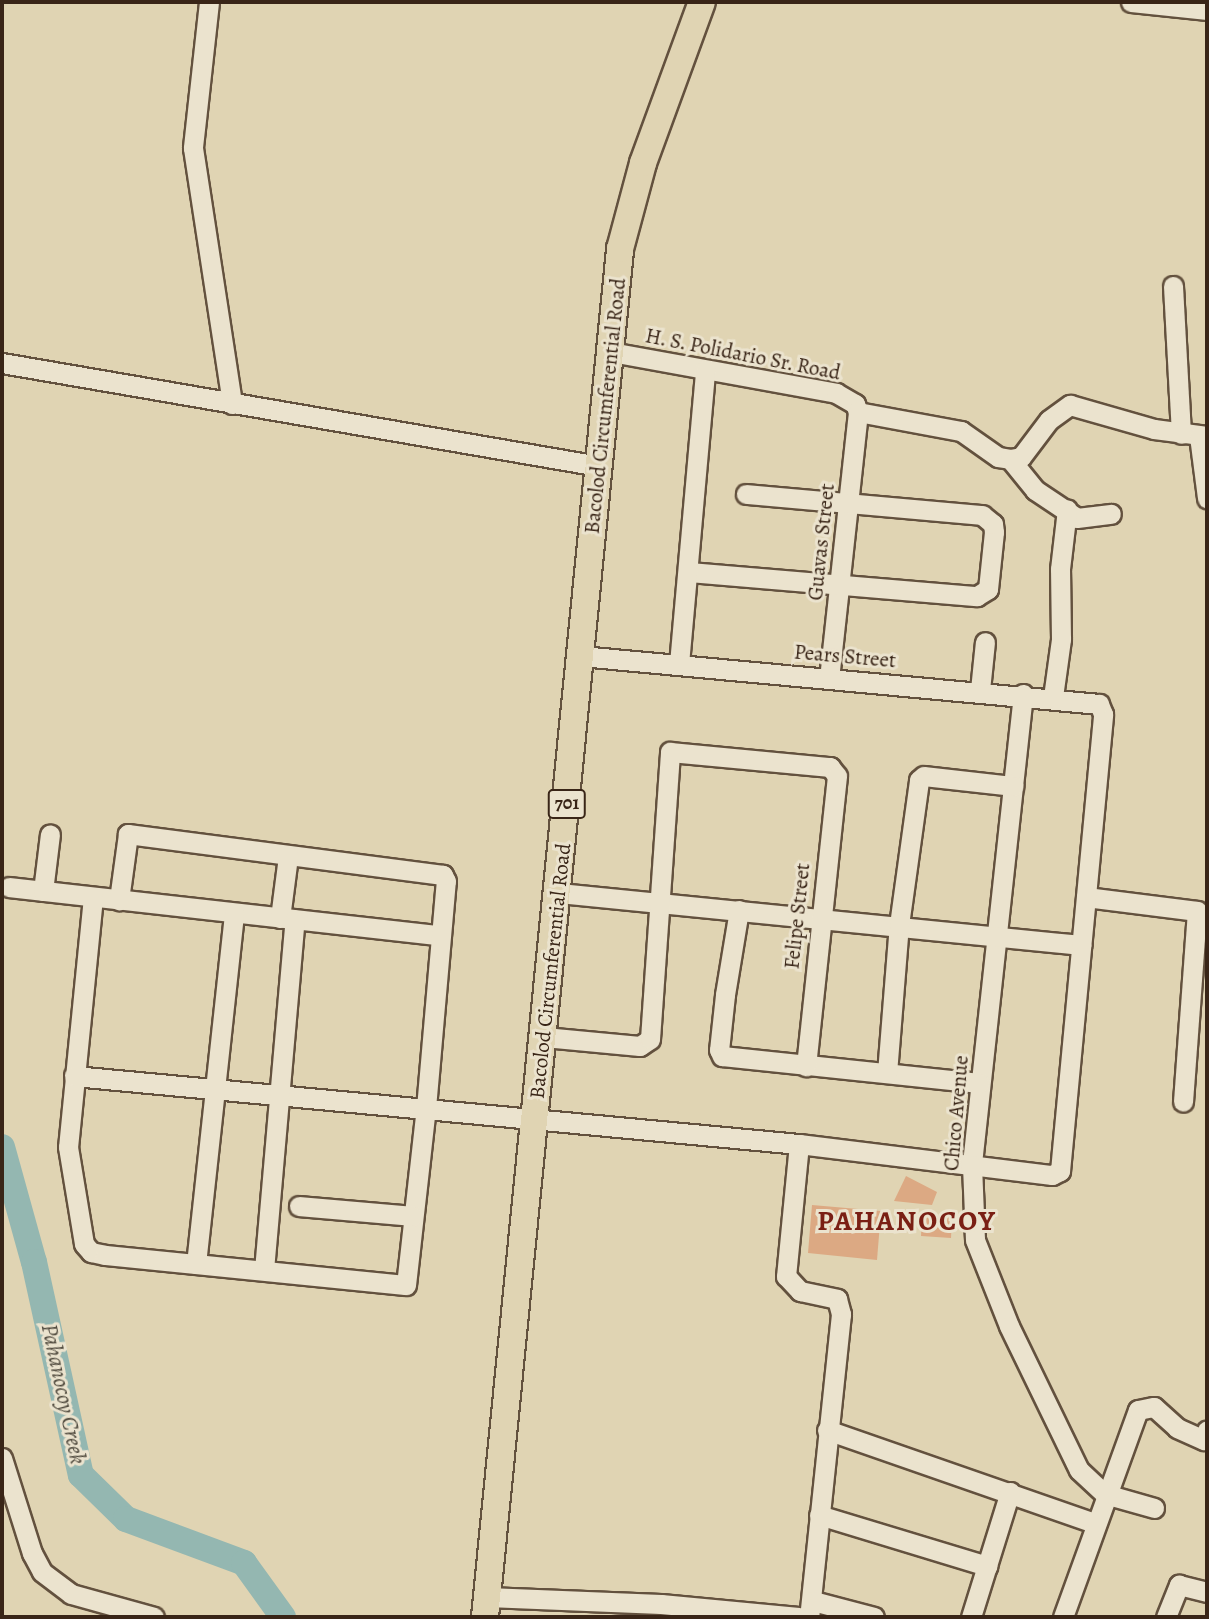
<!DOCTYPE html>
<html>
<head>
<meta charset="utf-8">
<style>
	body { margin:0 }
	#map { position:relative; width:1209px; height:1619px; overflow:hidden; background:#e0d4b3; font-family:Alegreya,serif }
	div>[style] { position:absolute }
	.river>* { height:26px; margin:-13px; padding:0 13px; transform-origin:13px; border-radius:13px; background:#94b7b1 }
	.building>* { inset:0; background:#dca983 }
	.roads { filter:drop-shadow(2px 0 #63513e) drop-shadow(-2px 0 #63513e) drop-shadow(0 2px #63513e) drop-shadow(0 -2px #63513e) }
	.minor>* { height:19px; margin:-9.5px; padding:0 9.5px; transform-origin:9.5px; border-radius:9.5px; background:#ebe3ce }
	.major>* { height:26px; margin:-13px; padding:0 13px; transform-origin:13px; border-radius:13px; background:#e0d4b3 }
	span { translate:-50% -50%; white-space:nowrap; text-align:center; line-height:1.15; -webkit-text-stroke:6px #ebe3ce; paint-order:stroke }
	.shield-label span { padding:2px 5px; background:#ebe3ce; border:2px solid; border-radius:5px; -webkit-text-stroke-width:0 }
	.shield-label { font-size:19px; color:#392517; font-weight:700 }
	.street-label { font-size:21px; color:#392517 }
	.water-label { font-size:23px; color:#504a3e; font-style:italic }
	.district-label { font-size:28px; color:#7a1f14; font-weight:700; letter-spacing:2px }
	.frame { position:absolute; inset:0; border:4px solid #392517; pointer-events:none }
</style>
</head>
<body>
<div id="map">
	<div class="river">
		<div style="left:2px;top:1147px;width:119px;rotate:74.5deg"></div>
		<div style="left:34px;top:1262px;width:218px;rotate:77.6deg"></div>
		<div style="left:81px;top:1475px;width:63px;rotate:44.4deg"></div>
		<div style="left:126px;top:1519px;width:126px;rotate:20.4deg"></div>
		<div style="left:244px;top:1563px;width:67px;rotate:54.2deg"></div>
	</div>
	<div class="building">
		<div style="clip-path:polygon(906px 1176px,937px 1192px,932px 1205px,894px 1201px)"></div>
		<div style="clip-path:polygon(812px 1205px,881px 1211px,877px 1260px,808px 1253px)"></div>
		<div style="clip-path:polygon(922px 1215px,952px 1217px,951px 1238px,921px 1236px)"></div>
	</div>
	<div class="roads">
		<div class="minor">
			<div style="left:209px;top:2px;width:147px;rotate:96.3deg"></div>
			<div style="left:193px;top:148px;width:259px;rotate:81.3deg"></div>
			<div style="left:1131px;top:2px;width:76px;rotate:6deg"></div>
			<div style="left:1173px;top:286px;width:148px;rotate:86.9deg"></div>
			<div style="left:611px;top:352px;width:229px;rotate:10.3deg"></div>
			<div style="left:836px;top:393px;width:22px;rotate:30deg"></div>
			<div style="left:855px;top:404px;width:9px;rotate:69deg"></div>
			<div style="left:858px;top:412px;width:267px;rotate:96.2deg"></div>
			<div style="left:2px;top:363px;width:606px;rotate:9.79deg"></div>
			<div style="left:858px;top:412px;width:105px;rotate:10.5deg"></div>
			<div style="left:961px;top:431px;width:45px;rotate:35.1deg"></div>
			<div style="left:998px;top:457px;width:12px;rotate:9deg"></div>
			<div style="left:1010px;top:459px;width:11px;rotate:-10deg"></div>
			<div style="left:1021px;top:457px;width:46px;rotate:-52.9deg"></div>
			<div style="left:1049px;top:420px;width:26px;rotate:-36deg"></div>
			<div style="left:1070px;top:405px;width:87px;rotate:15.9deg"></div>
			<div style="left:1154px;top:429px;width:53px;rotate:7.5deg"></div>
			<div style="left:1199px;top:436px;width:63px;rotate:82.6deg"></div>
			<div style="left:1010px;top:459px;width:40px;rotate:51deg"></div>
			<div style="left:1035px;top:490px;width:50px;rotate:33.7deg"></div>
			<div style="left:1077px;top:518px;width:34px;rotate:-7deg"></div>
			<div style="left:689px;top:572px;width:289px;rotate:4.8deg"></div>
			<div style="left:977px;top:596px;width:13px;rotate:-32deg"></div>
			<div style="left:988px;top:589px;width:57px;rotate:-84deg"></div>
			<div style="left:994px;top:532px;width:8px;rotate:-97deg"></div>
			<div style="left:993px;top:524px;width:14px;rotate:-141deg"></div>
			<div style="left:982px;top:515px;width:237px;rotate:-174.9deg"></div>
			<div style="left:679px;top:664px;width:295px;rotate:-84.9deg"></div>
			<div style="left:980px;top:690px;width:48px;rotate:-84.1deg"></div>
			<div style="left:1023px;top:694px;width:474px;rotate:96.2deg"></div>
			<div style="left:972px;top:1165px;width:75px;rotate:87.7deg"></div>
			<div style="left:975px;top:1240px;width:92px;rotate:68.4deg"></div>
			<div style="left:1009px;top:1326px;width:160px;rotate:64.1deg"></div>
			<div style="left:1079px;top:1470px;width:35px;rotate:43deg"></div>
			<div style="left:1105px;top:1494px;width:51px;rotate:15.9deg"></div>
			<div style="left:1053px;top:697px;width:59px;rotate:-82.1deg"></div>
			<div style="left:1061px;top:639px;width:70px;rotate:-90.8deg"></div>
			<div style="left:1060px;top:569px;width:60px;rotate:-83.3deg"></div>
			<div style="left:9px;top:887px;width:434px;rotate:6.4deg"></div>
			<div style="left:43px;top:891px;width:57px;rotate:-83deg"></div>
			<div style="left:559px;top:893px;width:525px;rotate:5.69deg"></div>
			<div style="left:93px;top:897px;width:251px;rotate:95.7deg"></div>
			<div style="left:68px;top:1147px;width:98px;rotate:80.6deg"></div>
			<div style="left:84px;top:1244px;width:11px;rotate:49deg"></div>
			<div style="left:91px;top:1252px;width:14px;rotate:12deg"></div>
			<div style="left:105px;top:1255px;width:302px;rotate:5.7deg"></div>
			<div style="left:406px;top:1285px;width:178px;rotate:-83.6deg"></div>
			<div style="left:426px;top:1108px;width:228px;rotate:-85deg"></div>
			<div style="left:446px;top:881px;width:7px;rotate:-117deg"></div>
			<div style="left:443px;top:875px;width:318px;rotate:-172.6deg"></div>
			<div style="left:128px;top:834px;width:67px;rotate:97.8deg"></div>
			<div style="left:1086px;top:897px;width:112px;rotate:7.2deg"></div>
			<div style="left:1197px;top:911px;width:191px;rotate:94.2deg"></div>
			<div style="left:739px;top:910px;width:86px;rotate:99.4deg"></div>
			<div style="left:725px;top:995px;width:55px;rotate:96.2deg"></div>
			<div style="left:719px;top:1050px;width:7px;rotate:63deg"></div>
			<div style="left:722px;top:1056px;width:259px;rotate:6deg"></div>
			<div style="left:280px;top:918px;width:63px;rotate:-82.6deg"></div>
			<div style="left:544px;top:1037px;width:96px;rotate:5.4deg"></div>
			<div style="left:640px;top:1046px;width:12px;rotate:-35deg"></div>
			<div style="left:650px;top:1039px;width:288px;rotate:-86deg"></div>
			<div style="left:670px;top:752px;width:161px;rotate:5.4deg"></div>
			<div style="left:830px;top:767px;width:11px;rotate:52deg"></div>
			<div style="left:837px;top:776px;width:292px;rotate:96.1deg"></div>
			<div style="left:887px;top:1073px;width:148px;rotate:-85.4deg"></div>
			<div style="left:899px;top:925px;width:146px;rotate:-82.1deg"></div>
			<div style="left:919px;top:780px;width:6px;rotate:-39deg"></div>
			<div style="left:924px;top:776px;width:90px;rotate:6.4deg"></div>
			<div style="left:74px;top:1076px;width:728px;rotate:5.36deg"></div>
			<div style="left:799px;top:1144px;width:255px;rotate:7deg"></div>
			<div style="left:1052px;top:1175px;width:9px;rotate:-27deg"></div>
			<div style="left:1060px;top:1171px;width:459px;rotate:-84.6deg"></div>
			<div style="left:1103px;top:714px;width:11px;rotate:-112deg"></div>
			<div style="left:1099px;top:704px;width:520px;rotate:-174.71deg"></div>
			<div style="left:799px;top:1144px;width:133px;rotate:95.6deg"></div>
			<div style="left:786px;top:1276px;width:21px;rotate:47deg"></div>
			<div style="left:800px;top:1291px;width:38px;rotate:12deg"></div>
			<div style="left:837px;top:1299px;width:16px;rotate:75deg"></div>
			<div style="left:841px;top:1314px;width:305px;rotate:96deg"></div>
			<div style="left:299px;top:1206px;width:114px;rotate:5deg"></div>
			<div style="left:196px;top:1264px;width:353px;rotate:-83.8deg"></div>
			<div style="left:264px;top:1270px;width:352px;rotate:-85deg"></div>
			<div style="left:827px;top:1430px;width:283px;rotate:19.2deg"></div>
			<div style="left:2px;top:1458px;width:100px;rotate:72.5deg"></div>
			<div style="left:32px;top:1553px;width:21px;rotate:62deg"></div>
			<div style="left:42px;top:1572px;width:36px;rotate:37deg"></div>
			<div style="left:71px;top:1594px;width:86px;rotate:15.5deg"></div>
			<div style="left:819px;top:1515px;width:176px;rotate:16.9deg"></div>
			<div style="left:487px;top:1597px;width:174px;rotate:2.3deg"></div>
			<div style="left:661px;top:1604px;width:138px;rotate:5.4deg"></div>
			<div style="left:813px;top:1601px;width:63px;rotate:14.7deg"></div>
			<div style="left:971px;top:1617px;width:131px;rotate:-72.7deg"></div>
			<div style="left:1063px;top:1617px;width:220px;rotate:-70.1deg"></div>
			<div style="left:1138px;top:1410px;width:16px;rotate:-11deg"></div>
			<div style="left:1154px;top:1407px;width:31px;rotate:42deg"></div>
			<div style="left:1177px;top:1428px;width:30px;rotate:24deg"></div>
			<div style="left:1204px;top:1440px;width:10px;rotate:-73deg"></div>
			<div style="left:1166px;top:1617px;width:35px;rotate:-68deg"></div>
			<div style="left:1179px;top:1585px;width:29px;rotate:14deg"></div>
		</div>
		<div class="major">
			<div style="left:485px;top:1617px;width:1375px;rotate:-84.36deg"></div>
			<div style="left:620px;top:249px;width:89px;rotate:-75deg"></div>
			<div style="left:643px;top:163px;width:171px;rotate:-69.9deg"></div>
		</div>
	</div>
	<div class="shield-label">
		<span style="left:567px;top:804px">701</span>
	</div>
	<div class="street-label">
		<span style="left:743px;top:354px;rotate:11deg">H. S. Polidario Sr. Road</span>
		<span style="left:605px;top:406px;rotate:-84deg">Bacolod Circumferential Road</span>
		<span style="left:821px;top:542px;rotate:-84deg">Guavas Street</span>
		<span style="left:845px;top:656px;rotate:5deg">Pears Street</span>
		<span style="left:797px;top:916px;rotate:-84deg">Felipe Street</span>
		<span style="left:550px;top:971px;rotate:-84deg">Bacolod Circumferential Road</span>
		<span style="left:956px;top:1113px;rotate:-85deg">Chico Avenue</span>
	</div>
	<div class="water-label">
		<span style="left:63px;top:1394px;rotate:78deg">Pahanocoy Creek</span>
	</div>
	<div class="district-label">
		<span style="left:907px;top:1221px">PAHANOCOY</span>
	</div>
	<div class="frame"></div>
</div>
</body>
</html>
